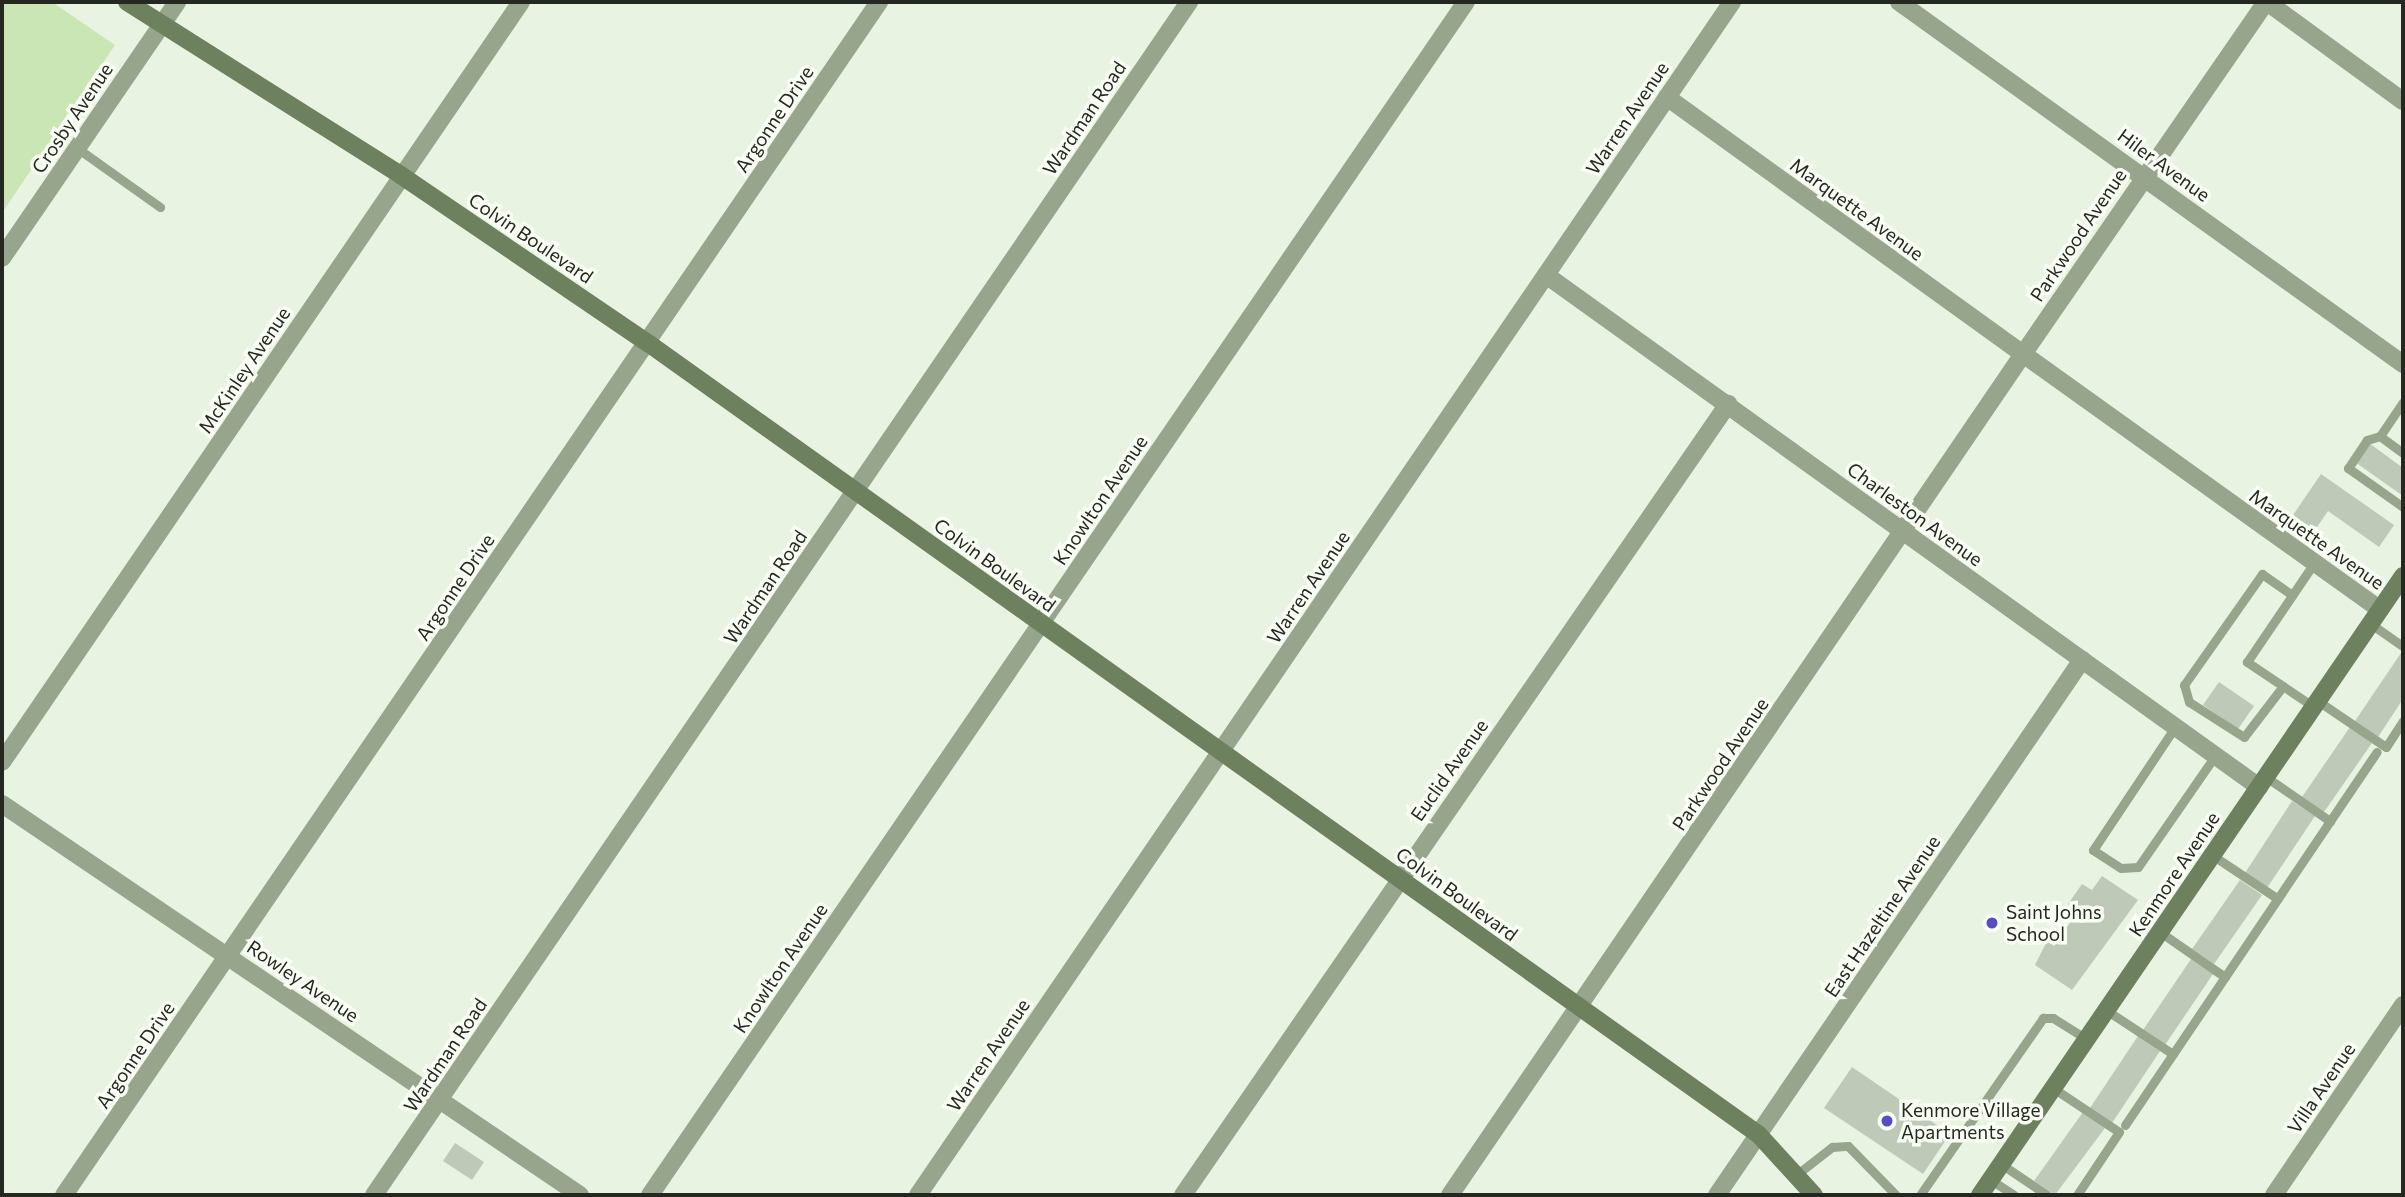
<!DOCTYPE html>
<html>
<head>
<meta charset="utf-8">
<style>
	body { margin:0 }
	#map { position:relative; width:2405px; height:1197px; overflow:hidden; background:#e9f3e2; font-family:Commissioner,sans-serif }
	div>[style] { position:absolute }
	.green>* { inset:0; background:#cae6b4 }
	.building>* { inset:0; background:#bfc9b8 }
	.lane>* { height:9px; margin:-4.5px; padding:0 4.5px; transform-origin:4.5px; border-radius:4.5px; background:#98a58d }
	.street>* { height:18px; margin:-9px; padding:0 9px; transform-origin:9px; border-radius:9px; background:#98a58d }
	.secondary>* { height:18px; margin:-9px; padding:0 9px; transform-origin:9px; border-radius:9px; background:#6e815e }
	.dots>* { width:19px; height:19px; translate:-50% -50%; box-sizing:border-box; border:4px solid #f9fff4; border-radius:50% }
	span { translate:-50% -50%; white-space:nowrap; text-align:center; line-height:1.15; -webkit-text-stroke:7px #f9fff4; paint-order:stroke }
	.street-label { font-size:19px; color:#242821 }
	.poi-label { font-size:19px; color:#242821 }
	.left { translate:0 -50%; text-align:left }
	.frame { position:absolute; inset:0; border:4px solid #242821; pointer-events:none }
</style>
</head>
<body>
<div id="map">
	<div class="green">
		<div style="clip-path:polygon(2px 2px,52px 2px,115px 45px,2px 213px)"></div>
	</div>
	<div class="building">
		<div style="clip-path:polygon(2369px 443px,2403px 468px,2403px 496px,2355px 462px)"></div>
		<div style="clip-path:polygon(2321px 474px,2394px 525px,2379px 547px,2328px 511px,2311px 536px,2289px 521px)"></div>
		<div style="clip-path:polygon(2403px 650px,2403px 699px,2378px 737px,2355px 721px)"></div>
		<div style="clip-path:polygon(2219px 682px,2254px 706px,2238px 729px,2203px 705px)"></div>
		<div style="clip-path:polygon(2350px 727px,2372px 743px,2324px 812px,2302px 797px)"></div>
		<div style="clip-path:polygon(2292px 801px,2315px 816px,2267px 888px,2245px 873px)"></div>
		<div style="clip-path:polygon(2102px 876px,2138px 900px,2072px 990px,2035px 965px,2047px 941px,2054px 946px,2078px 911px,2068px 904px,2082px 884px,2092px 890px)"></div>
		<div style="clip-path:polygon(2240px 880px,2262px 895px,2214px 964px,2192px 949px)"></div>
		<div style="clip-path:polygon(2191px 959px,2213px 974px,2165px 1045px,2143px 1030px)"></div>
		<div style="clip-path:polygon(2138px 1036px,2160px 1051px,2112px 1123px,2090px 1108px)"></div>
		<div style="clip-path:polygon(1852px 1067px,1950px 1134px,1923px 1174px,1824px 1108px)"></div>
		<div style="clip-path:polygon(2083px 1112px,2105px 1128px,2055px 1195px,2034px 1181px)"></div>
		<div style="clip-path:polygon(455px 1143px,484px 1162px,472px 1180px,443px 1161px)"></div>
	</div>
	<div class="lane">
		<div style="left:77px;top:148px;width:102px;rotate:35.4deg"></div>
		<div style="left:2380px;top:436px;width:41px;rotate:-55.9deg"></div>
		<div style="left:2403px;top:453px;width:29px;rotate:-144deg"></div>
		<div style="left:2380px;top:436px;width:14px;rotate:163deg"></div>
		<div style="left:2367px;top:440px;width:34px;rotate:124deg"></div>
		<div style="left:2348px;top:468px;width:67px;rotate:35.3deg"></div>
		<div style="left:2371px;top:624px;width:39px;rotate:35deg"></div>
		<div style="left:2283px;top:686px;width:64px;rotate:127.4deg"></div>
		<div style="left:2244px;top:737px;width:65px;rotate:-147.5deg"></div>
		<div style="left:2189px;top:702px;width:18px;rotate:-106deg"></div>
		<div style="left:2184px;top:685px;width:136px;rotate:-54.9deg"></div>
		<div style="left:2262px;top:574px;width:37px;rotate:35deg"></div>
		<div style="left:2318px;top:701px;width:82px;rotate:34.1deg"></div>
		<div style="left:2386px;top:747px;width:31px;rotate:-57deg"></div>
		<div style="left:2314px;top:707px;width:81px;rotate:-146.1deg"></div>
		<div style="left:2247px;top:662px;width:120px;rotate:-55.9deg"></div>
		<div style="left:2175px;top:727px;width:148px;rotate:123.7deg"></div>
		<div style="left:2093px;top:850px;width:33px;rotate:33deg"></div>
		<div style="left:2121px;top:868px;width:17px;rotate:-3deg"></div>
		<div style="left:2138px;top:867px;width:135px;rotate:-55.3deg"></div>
		<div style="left:2266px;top:777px;width:78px;rotate:34.5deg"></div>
		<div style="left:2212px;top:855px;width:79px;rotate:33.7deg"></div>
		<div style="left:2160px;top:932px;width:79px;rotate:34.7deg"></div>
		<div style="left:2106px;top:1010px;width:80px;rotate:33.3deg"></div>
		<div style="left:2053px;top:1088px;width:79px;rotate:33.7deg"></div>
		<div style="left:2119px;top:1132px;width:76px;rotate:123.7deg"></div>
		<div style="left:2125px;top:1125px;width:450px;rotate:-56deg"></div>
		<div style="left:2001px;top:1164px;width:55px;rotate:34deg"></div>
		<div style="left:1796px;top:1175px;width:46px;rotate:-37.9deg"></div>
		<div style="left:1832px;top:1147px;width:16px;rotate:-4deg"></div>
		<div style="left:1848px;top:1146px;width:69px;rotate:45.6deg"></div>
		<div style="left:1991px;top:1180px;width:27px;rotate:33deg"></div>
		<div style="left:1920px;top:1195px;width:216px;rotate:-55.2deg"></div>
		<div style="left:2043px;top:1018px;width:10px"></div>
		<div style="left:2053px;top:1018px;width:40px;rotate:32deg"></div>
	</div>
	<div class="street">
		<div style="left:1899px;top:2px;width:621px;rotate:35.69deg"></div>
		<div style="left:2266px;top:2px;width:428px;rotate:124.6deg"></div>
		<div style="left:2023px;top:354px;width:439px;rotate:35.6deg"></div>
		<div style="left:2267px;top:2px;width:168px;rotate:36.1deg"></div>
		<div style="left:2px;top:258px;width:310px;rotate:-55.6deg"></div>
		<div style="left:1546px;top:275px;width:878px;rotate:35.68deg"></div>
		<div style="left:2px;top:762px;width:920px;rotate:-55.67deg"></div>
		<div style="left:2px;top:804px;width:698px;rotate:34.08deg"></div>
		<div style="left:64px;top:1195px;width:1445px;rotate:-55.66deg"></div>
		<div style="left:374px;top:1195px;width:1445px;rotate:-55.66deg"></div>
		<div style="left:650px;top:1195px;width:1445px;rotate:-55.63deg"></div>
		<div style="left:918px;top:1195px;width:1444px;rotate:-55.69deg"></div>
		<div style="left:1183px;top:1195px;width:961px;rotate:-55.43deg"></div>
		<div style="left:1450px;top:1195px;width:1018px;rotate:-55.73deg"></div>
		<div style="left:2023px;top:354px;width:439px;rotate:-144.2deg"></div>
		<div style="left:1717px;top:1195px;width:648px;rotate:-55.7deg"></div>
		<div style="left:2274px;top:1195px;width:230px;rotate:-55.8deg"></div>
	</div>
	<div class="secondary">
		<div style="left:127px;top:2px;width:325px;rotate:32.3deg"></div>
		<div style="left:402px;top:176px;width:297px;rotate:34.2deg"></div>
		<div style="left:648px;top:343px;width:1364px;rotate:35.48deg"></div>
		<div style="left:1759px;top:1135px;width:81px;rotate:47.5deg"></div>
		<div style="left:1980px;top:1195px;width:750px;rotate:-55.65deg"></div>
	</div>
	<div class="dots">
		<div style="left:1992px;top:923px;background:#564cc3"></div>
		<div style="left:1887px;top:1121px;background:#564cc3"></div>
	</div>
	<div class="street-label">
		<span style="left:72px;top:118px;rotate:-56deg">Crosby Avenue</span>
		<span style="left:1084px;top:118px;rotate:-56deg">Wardman Road</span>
		<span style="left:1627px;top:118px;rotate:-56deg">Warren Avenue</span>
		<span style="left:774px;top:119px;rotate:-56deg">Argonne Drive</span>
		<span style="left:2164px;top:165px;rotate:36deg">Hiler Avenue</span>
		<span style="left:1857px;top:209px;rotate:36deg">Marquette Avenue</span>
		<span style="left:2078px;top:235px;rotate:-56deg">Parkwood Avenue</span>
		<span style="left:531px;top:238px;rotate:34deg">Colvin Boulevard</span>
		<span style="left:244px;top:370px;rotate:-56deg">McKinley Avenue</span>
		<span style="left:1100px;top:500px;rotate:-56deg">Knowlton Avenue</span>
		<span style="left:1915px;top:514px;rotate:36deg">Charleston Avenue</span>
		<span style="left:2317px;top:539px;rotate:35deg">Marquette Avenue</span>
		<span style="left:995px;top:565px;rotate:36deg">Colvin Boulevard</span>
		<span style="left:455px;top:587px;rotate:-56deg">Argonne Drive</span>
		<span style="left:765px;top:587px;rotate:-56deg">Wardman Road</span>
		<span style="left:1308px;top:587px;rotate:-56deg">Warren Avenue</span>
		<span style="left:1720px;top:764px;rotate:-56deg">Parkwood Avenue</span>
		<span style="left:1449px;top:770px;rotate:-55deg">Euclid Avenue</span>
		<span style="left:2174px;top:874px;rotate:-56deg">Kenmore Avenue</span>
		<span style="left:1457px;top:894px;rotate:36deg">Colvin Boulevard</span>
		<span style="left:1882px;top:916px;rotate:-56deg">East Hazeltine Avenue</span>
		<span style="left:780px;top:968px;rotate:-56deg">Knowlton Avenue</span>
		<span style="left:303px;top:981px;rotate:34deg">Rowley Avenue</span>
		<span style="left:135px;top:1055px;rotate:-56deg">Argonne Drive</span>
		<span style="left:445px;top:1055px;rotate:-56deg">Wardman Road</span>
		<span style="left:988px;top:1055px;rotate:-56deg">Warren Avenue</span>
		<span style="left:2321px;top:1088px;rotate:-56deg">Villa Avenue</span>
	</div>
	<div class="poi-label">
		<span class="left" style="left:2006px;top:923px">Saint Johns<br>School</span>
		<span class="left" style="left:1901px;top:1121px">Kenmore Village<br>Apartments</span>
	</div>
	<div class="frame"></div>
</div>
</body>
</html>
